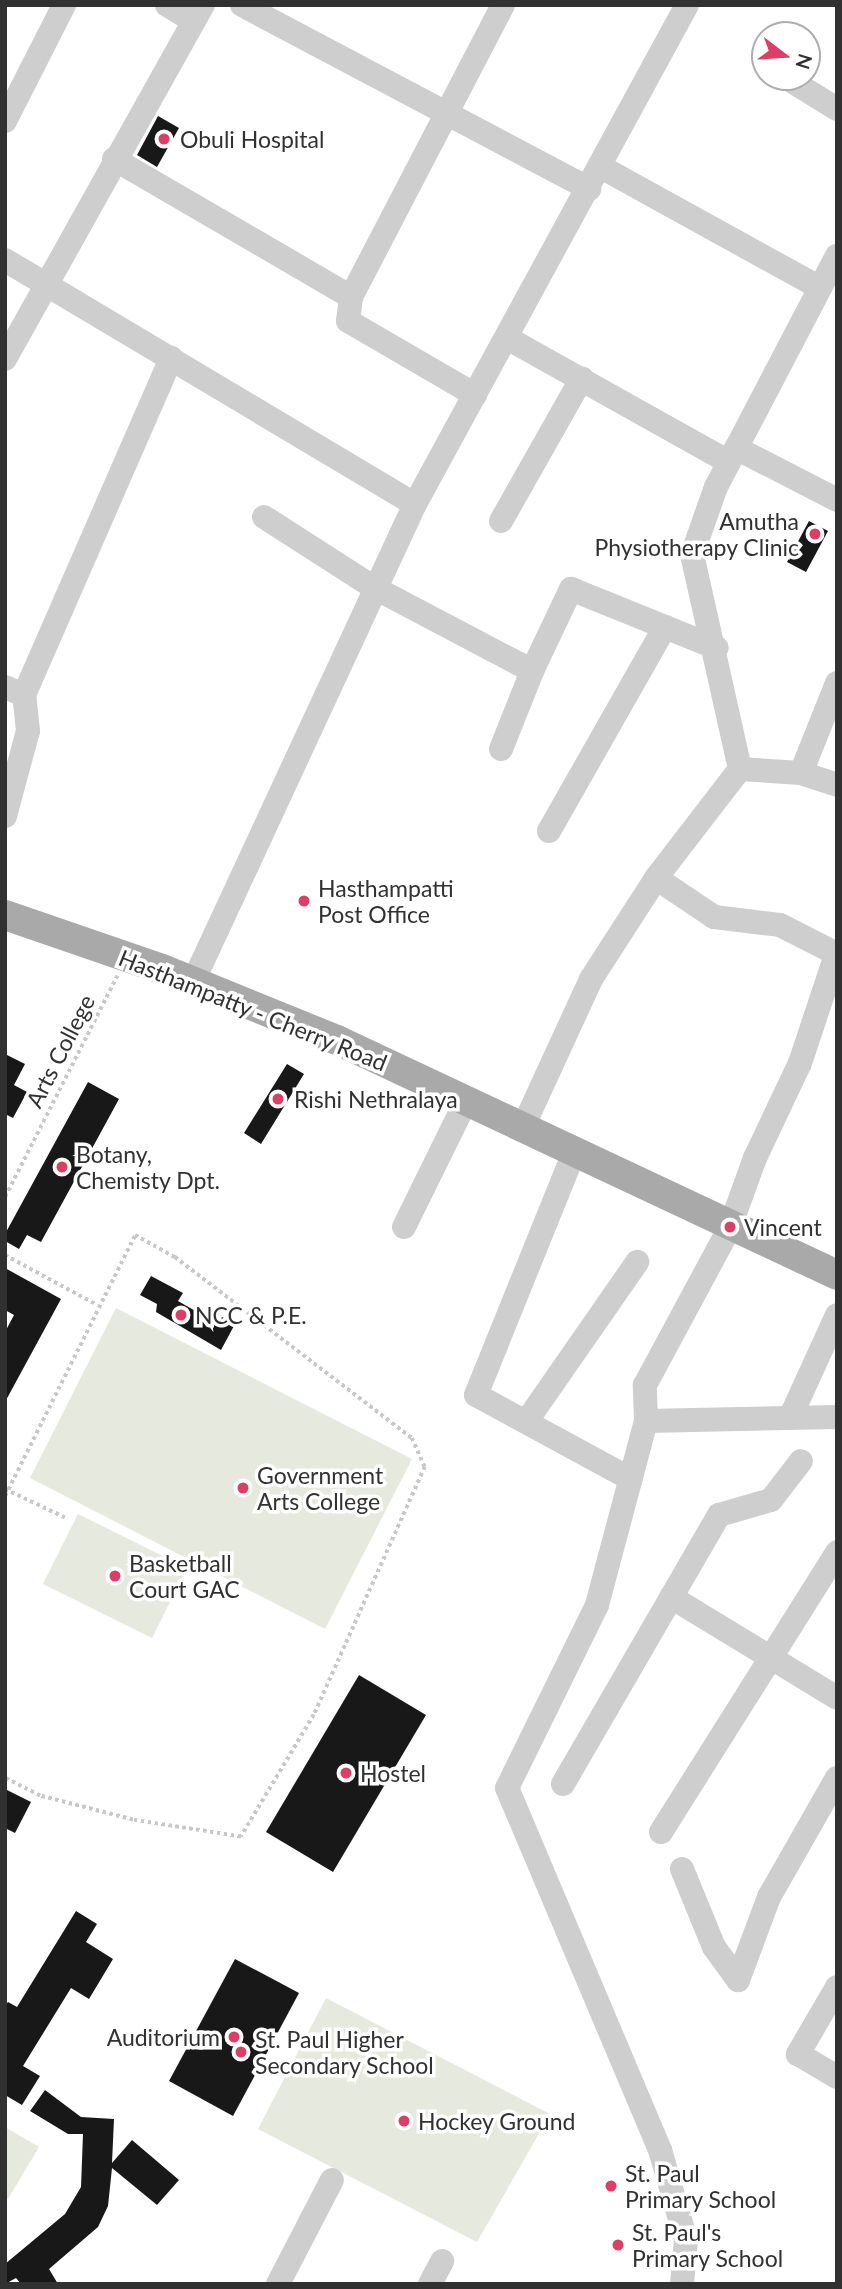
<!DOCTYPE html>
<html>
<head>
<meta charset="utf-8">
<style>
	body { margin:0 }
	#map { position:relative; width:842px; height:2289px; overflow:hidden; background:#fff; font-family:Lato,sans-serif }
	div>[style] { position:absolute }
	.green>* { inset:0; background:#e6e9dd }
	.building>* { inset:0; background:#181818 }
	.path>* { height:3.5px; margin-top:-1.75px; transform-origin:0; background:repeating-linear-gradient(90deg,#c8c8c8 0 3.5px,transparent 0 7px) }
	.minor>* { height:24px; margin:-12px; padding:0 12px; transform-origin:12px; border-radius:12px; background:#cecece }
	.major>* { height:30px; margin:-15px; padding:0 15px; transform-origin:15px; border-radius:15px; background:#a9a9a9 }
	.dots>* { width:19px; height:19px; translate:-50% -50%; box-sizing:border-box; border:4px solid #fff; border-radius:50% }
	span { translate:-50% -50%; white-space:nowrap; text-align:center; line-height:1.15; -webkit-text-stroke:7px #fff; paint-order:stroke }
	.poi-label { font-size:23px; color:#313131 }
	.left { translate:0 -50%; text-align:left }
	.right { translate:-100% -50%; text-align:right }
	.street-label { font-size:23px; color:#313131 }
	.frame { position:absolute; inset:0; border:7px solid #313131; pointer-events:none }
	.north { position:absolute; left:751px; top:21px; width:70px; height:70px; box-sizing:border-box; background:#fff; border:2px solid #adadad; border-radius:50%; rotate:107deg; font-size:19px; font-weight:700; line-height:28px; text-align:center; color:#313131 }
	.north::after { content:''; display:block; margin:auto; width:24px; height:32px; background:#dc3e66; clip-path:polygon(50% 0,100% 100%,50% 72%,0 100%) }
</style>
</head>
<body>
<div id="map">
	<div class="green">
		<div style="clip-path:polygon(116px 1308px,412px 1459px,325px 1629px,30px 1478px)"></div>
		<div style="clip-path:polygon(78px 1514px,187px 1568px,152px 1638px,43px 1584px)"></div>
		<div style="clip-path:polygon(326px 1998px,550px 2114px,477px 2242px,258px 2129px)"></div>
		<div style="clip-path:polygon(5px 2127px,39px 2147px,8px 2199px,5px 2197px)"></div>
	</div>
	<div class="building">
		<div style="clip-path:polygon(158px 116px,179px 128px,157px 167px,137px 155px)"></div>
		<div style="clip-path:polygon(809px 521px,828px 531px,806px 572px,787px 562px)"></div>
		<div style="clip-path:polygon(5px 1054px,25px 1064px,14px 1085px,27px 1092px,13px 1118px,5px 1114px)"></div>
		<div style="clip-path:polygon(287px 1064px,304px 1074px,261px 1144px,244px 1133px)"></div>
		<div style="clip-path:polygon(88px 1082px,119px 1099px,41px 1242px,27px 1235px,19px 1249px,5px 1241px,5px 1234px)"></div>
		<div style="clip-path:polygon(5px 1268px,61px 1299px,5px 1402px,5px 1332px,14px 1315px,5px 1310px)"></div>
		<div style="clip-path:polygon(151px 1276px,183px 1293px,178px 1301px,218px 1324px,222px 1317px,235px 1324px,221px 1350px,156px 1312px,157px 1304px,140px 1295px)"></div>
		<div style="clip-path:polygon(359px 1675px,426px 1715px,333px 1872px,266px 1832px)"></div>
		<div style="clip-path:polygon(5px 1789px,31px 1802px,15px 1833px,5px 1828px)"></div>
		<div style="clip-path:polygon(76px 1911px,97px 1924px,86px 1942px,113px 1959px,89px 1999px,71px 1988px,23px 2066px,40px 2076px,22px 2105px,5px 2095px,5px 2006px,8px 2002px,17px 2007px)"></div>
		<div style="clip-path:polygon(235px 1959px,299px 1993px,233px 2116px,169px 2081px)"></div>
		<div style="clip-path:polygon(45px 2090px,81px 2117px,114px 2119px,112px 2163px,132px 2140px,179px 2180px,157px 2205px,112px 2168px,108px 2206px,98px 2227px,49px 2269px,58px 2284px,21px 2284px,16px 2278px,5px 2284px,5px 2264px,65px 2214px,81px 2187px,83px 2134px,68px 2134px,30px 2111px)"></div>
	</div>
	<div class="path">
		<div style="left:5px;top:1197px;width:248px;rotate:-63.1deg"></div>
		<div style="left:5px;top:1255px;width:105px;rotate:28.5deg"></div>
		<div style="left:5px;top:1489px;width:68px;rotate:25.4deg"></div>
		<div style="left:5px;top:1496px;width:292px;rotate:-63.5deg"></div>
		<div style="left:135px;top:1235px;width:46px;rotate:28.8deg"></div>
		<div style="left:175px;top:1257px;width:298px;rotate:37.4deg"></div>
		<div style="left:412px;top:1438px;width:32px;rotate:66deg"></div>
		<div style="left:425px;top:1467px;width:272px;rotate:114.1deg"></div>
		<div style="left:314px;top:1715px;width:142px;rotate:120.9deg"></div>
		<div style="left:241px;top:1837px;width:109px;rotate:-171.1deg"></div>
		<div style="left:133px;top:1820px;width:96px;rotate:-165.5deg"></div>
		<div style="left:40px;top:1796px;width:39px;rotate:-153deg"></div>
	</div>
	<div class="minor">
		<div style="left:167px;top:5px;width:31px;rotate:31deg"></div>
		<div style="left:242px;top:5px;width:393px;rotate:27.9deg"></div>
		<div style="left:785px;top:77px;width:61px;rotate:31.6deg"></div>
		<div style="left:5px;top:121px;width:130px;rotate:-63deg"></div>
		<div style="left:114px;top:159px;width:274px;rotate:30.2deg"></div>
		<div style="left:351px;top:297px;width:329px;rotate:-62.5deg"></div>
		<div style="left:601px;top:167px;width:250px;rotate:28.9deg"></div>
		<div style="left:5px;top:260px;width:477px;rotate:30.8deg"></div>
		<div style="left:415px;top:504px;width:527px;rotate:114.91deg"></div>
		<div style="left:351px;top:297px;width:24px;rotate:97deg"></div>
		<div style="left:348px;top:321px;width:147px;rotate:30.2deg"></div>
		<div style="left:507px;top:338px;width:254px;rotate:29.2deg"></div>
		<div style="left:5px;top:359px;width:406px;rotate:-60.8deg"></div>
		<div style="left:736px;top:448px;width:114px;rotate:27.2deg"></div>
		<div style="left:415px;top:504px;width:568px;rotate:-61.41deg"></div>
		<div style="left:264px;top:517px;width:130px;rotate:32.7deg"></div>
		<div style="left:373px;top:587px;width:180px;rotate:27.8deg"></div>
		<div style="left:532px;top:671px;width:91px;rotate:-64.6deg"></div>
		<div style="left:571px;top:589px;width:157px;rotate:22deg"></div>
		<div style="left:501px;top:521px;width:164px;rotate:-60.5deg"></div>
		<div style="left:5px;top:687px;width:21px;rotate:23deg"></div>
		<div style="left:24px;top:695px;width:368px;rotate:-66.4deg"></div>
		<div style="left:501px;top:749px;width:84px;rotate:-68.3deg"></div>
		<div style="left:740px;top:769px;width:219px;rotate:-102.6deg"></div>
		<div style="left:692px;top:555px;width:72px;rotate:-70.6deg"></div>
		<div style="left:716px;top:487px;width:261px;rotate:-62.4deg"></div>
		<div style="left:801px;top:773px;width:97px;rotate:-68.2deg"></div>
		<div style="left:5px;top:816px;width:88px;rotate:-74.9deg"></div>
		<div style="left:28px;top:731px;width:36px;rotate:-96deg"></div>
		<div style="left:549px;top:831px;width:235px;rotate:-60.4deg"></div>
		<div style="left:656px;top:878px;width:70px;rotate:33.9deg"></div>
		<div style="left:714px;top:917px;width:66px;rotate:6.9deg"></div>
		<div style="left:780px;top:925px;width:62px;rotate:27deg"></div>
		<div style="left:523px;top:1127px;width:163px;rotate:-65.3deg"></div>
		<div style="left:591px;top:979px;width:120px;rotate:-57.2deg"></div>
		<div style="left:656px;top:878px;width:138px;rotate:-52.4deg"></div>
		<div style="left:740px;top:769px;width:61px;rotate:3.8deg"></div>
		<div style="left:801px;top:773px;width:38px;rotate:18deg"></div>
		<div style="left:575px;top:1150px;width:264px;rotate:112deg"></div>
		<div style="left:476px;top:1395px;width:176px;rotate:28.5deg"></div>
		<div style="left:404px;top:1227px;width:140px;rotate:-63.8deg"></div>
		<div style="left:790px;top:1418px;width:113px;rotate:-65.5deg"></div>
		<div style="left:646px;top:1421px;width:36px;rotate:-92deg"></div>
		<div style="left:645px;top:1385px;width:179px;rotate:-61.7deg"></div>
		<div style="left:730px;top:1227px;width:73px;rotate:-70.1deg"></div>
		<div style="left:755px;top:1158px;width:105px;rotate:-64.7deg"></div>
		<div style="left:800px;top:1063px;width:117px;rotate:-71.6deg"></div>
		<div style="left:526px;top:1422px;width:195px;rotate:-55.2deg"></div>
		<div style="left:671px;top:1597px;width:194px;rotate:31.3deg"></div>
		<div style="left:563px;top:1784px;width:311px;rotate:-59.9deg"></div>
		<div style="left:719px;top:1515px;width:54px;rotate:-16.1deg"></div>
		<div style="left:771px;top:1500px;width:49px;rotate:-52.4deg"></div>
		<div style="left:661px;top:1832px;width:331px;rotate:-57.8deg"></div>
		<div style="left:682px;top:1869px;width:84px;rotate:67.7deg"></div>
		<div style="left:714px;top:1947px;width:41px;rotate:54deg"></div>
		<div style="left:738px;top:1980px;width:89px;rotate:-69.5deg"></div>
		<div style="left:769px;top:1897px;width:137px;rotate:-60.3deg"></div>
		<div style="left:837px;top:1987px;width:78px;rotate:120.2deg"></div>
		<div style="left:798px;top:2054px;width:45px;rotate:30.5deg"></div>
		<div style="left:278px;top:2284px;width:117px;rotate:-62.6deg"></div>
		<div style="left:430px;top:2284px;width:26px;rotate:-62deg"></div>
		<div style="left:682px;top:2284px;width:44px;rotate:-84.8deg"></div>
		<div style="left:686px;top:2240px;width:94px;rotate:-106.1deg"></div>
		<div style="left:660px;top:2150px;width:393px;rotate:-112.9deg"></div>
		<div style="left:507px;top:1788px;width:204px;rotate:-63.8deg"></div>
		<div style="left:597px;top:1605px;width:190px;rotate:-75.1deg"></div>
		<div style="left:646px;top:1421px;width:191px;rotate:-1.2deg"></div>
	</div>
	<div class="major">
		<div style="left:5px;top:915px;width:166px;rotate:19deg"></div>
		<div style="left:162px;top:969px;width:189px;rotate:22.1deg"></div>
		<div style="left:337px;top:1040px;width:552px;rotate:25.17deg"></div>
	</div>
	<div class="dots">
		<div style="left:164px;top:139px;background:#dc3e66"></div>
		<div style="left:815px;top:534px;background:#dc3e66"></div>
		<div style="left:304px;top:901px;background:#dc3e66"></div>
		<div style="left:278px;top:1099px;background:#dc3e66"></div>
		<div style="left:62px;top:1167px;background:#dc3e66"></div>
		<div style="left:730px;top:1227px;background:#dc3e66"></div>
		<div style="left:181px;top:1315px;background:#dc3e66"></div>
		<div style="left:243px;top:1488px;background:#dc3e66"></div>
		<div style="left:115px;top:1576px;background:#dc3e66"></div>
		<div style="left:346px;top:1773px;background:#dc3e66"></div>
		<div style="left:234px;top:2037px;background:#dc3e66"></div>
		<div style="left:241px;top:2052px;background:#dc3e66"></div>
		<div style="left:404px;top:2121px;background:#dc3e66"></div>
		<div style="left:611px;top:2186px;background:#dc3e66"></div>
		<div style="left:618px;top:2245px;background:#dc3e66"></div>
	</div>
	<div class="poi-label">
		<span class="left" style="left:180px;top:139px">Obuli Hospital</span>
		<span class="right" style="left:799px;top:534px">Amutha<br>Physiotherapy Clinic</span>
		<span class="left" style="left:318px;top:901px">Hasthampatti<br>Post Office</span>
		<span class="left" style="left:294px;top:1099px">Rishi Nethralaya</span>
		<span class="left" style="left:76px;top:1167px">Botany,<br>Chemisty Dpt.</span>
		<span class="left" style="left:744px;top:1227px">Vincent</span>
		<span class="left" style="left:195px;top:1315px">NCC &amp; P.E.</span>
		<span class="left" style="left:257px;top:1488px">Government<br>Arts College</span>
		<span class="left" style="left:129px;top:1576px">Basketball<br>Court GAC</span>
		<span class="left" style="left:360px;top:1773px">Hostel</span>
		<span class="right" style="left:220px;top:2037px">Auditorium</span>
		<span class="left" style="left:255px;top:2052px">St. Paul Higher<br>Secondary School</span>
		<span class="left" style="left:418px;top:2121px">Hockey Ground</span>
		<span class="left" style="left:625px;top:2186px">St. Paul<br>Primary School</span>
		<span class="left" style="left:632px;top:2245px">St. Paul's<br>Primary School</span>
	</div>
	<div class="street-label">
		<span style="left:253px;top:1010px;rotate:22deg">Hasthampatty - Cherry Road</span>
		<span style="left:60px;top:1051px;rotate:-63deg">Arts College</span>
	</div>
	<div class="frame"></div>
	<div class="north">N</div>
</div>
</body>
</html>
